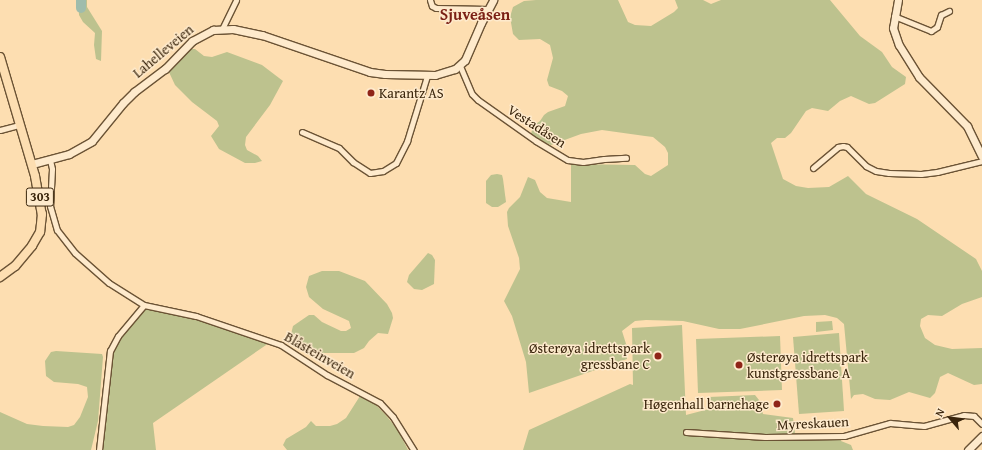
<!DOCTYPE html>
<html>
<head>
<meta charset="utf-8">
<style>
	body { margin:0 }
	#map { position:relative; width:982px; height:450px; overflow:hidden; background:#fddeb1; font-family:"Gentium Book Plus",serif }
	div>[style] { position:absolute }
	.green>* { inset:0; background:#bdc28e }
	.river>* { height:10px; margin:-5px; padding:0 5px; transform-origin:5px; border-radius:5px; background:#9fbcac }
	.roads { filter:drop-shadow(1px 0 #6b5335) drop-shadow(-1px 0 #6b5335) drop-shadow(0 1px #6b5335) drop-shadow(0 -1px #6b5335) }
	.minor>* { height:5px; margin:-2.5px; padding:0 2.5px; transform-origin:2.5px; border-radius:2.5px; background:#feeacc }
	.tertiary>* { height:7px; margin:-3.5px; padding:0 3.5px; transform-origin:3.5px; border-radius:3.5px; background:#feeacc }
	.primary>* { height:8px; margin:-4px; padding:0 4px; transform-origin:4px; border-radius:4px; background:#fddeb1 }
	.dots>* { width:11px; height:11px; translate:-50% -50%; box-sizing:border-box; border:2px solid #feeacc; border-radius:50% }
	span { translate:-50% -50%; white-space:nowrap; text-align:center; line-height:1.15; -webkit-text-stroke:3px #feeacc; paint-order:stroke }
	.shield-label span { padding:1px 3px; background:#feeacc; border:1px solid; border-radius:3px; -webkit-text-stroke-width:0 }
	.shield-label { font-size:13px; color:#3a250c; font-weight:700 }
	.street-label { font-size:14px; color:#3a250c }
	.poi-label { font-size:14px; color:#3a250c }
	.left { translate:0 -50%; text-align:left }
	.right { translate:-100% -50%; text-align:right }
	.quarter-label { font-size:16px; color:#7a1f14; font-weight:700 }
	.north { position:absolute; left:930px; top:398px; width:40px; height:40px; -webkit-text-stroke:3px #feeacc; paint-order:stroke; rotate:298deg; font-size:11px; font-weight:700; line-height:16px; text-align:center; color:#3a250c }
	.north::after { content:''; display:block; margin:auto; width:14px; height:18px; background:#3a250c; clip-path:polygon(50% 0,100% 100%,50% 72%,0 100%) }
</style>
</head>
<body>
<div id="map">
	<div class="green">
		<div style="clip-path:polygon(78px 0,87px 0,87px 7px,102px 31px,101px 61px,96px 59px,94px 45px,95px 33px,83px 22px,79px 15px)"></div>
		<div style="clip-path:polygon(536px 0,618px 0,628px 22px,635px 25px,651px 26px,674px 12px,678px 8px,675px 0,703px 0,711px 4px,721px 0,830px 0,860px 36px,882px 52px,892px 67px,906px 77px,905px 84px,875px 103px,869px 104px,851px 96px,840px 101px,828px 111px,812px 108px,806px 111px,791px 133px,785px 138px,777px 138px,771px 143px,783px 179px,796px 186px,808px 188px,829px 187px,848px 176px,866px 194px,917px 219px,976px 259px,982px 271px,982px 297px,962px 304px,942px 316px,928px 315px,921px 319px,920px 326px,925px 338px,935px 345px,952px 349px,982px 348px,982px 384px,974px 385px,948px 373px,940px 377px,935px 393px,930px 398px,909px 392px,890px 400px,875px 399px,863px 394px,854px 395px,851px 399px,844px 324px,837px 318px,825px 315px,804px 316px,740px 329px,719px 329px,683px 321px,646px 320px,635px 321px,622px 331px,627px 347px,627px 359px,529px 393px,526px 362px,512px 316px,504px 301px,520px 269px,519px 258px,508px 226px,507px 212px,509px 208px,520px 197px,528px 177px,535px 180px,540px 192px,547px 198px,571px 202px,571px 164px,635px 165px,645px 174px,651px 176px,668px 165px,668px 153px,665px 147px,653px 137px,645px 136px,602px 130px,581px 134px,551px 145px,541px 141px,531px 134px,533px 126px,540px 121px,544px 115px,548px 112px,565px 106px,568px 96px,562px 91px,549px 86px,547px 80px,553px 58px,550px 45px,540px 39px,519px 40px,513px 34px,510px 17px,513px 7px,524px 1px)"></div>
		<div style="clip-path:polygon(189px 49px,195px 49px,204px 56px,212px 57px,227px 52px,262px 65px,283px 81px,270px 105px,246px 137px,245px 145px,247px 150px,258px 156px,262px 161px,255px 163px,245px 163px,219px 149px,211px 136px,219px 126px,217px 121px,192px 102px,175px 85px,168px 70px)"></div>
		<div style="clip-path:polygon(497px 174px,502px 175px,503px 179px,506px 202px,498px 207px,492px 207px,486px 203px,486px 181px,491px 175px)"></div>
		<div style="clip-path:polygon(428px 253px,432px 255px,435px 260px,434px 284px,422px 290px,414px 289px,407px 282px,409px 275px)"></div>
		<div style="clip-path:polygon(322px 271px,339px 271px,365px 281px,387px 304px,392px 313px,393px 318px,388px 334px,378px 333px,369px 341px,364px 348px,354px 353px,314px 353px,295px 345px,291px 334px,293px 326px,309px 315px,314px 315px,322px 322px,341px 331px,346px 331px,351px 328px,349px 321px,323px 309px,309px 297px,306px 287px,309px 276px)"></div>
		<div style="clip-path:polygon(145px 308px,203px 321px,269px 343px,153px 423px,156px 450px,102px 450px,108px 373px,113px 347px,137px 314px)"></div>
		<div style="clip-path:polygon(816px 322px,832px 321px,833px 330px,816px 332px)"></div>
		<div style="clip-path:polygon(682px 325px,686px 415px,709px 409px,709px 397px,755px 395px,759px 400px,763px 414px,793px 418px,795px 433px,828px 435px,840px 433px,841px 441px,851px 445px,853px 450px,523px 450px,529px 430px,630px 384px,633px 385px,632px 328px)"></div>
		<div style="clip-path:polygon(839px 333px,844px 411px,799px 414px,793px 337px)"></div>
		<div style="clip-path:polygon(780px 336px,782px 390px,698px 393px,696px 339px)"></div>
		<div style="clip-path:polygon(56px 351px,102px 354px,103px 357px,98px 421px,91px 450px,0 450px,0 412px,27px 424px,43px 426px,68px 427px,74px 425px,80px 417px,88px 397px,87px 387px,78px 384px,54px 382px,46px 376px,45px 361px,51px 352px)"></div>
		<div style="clip-path:polygon(360px 396px,363px 396px,374px 403px,384px 413px,398px 430px,408px 450px,287px 450px,283px 445px,286px 439px,306px 427px,311px 421px,316px 426px,330px 426px,337px 424px,346px 418px)"></div>
	</div>
	<div class="river">
		<div style="left:81px;top:0;width:8px;rotate:90deg"></div>
	</div>
	<div class="roads">
		<div class="minor">
			<div style="left:430px;top:0;width:6px;rotate:72deg"></div>
			<div style="left:432px;top:6px;width:4px;rotate:27deg"></div>
			<div style="left:436px;top:8px;width:51px;rotate:1.1deg"></div>
			<div style="left:894px;top:16px;width:40px;rotate:22deg"></div>
			<div style="left:931px;top:31px;width:7px;rotate:-34deg"></div>
			<div style="left:937px;top:27px;width:13px;rotate:-72deg"></div>
			<div style="left:941px;top:15px;width:9px;rotate:-27deg"></div>
			<div style="left:222px;top:29px;width:32px;rotate:-64deg"></div>
			<div style="left:460px;top:66px;width:30px;rotate:67deg"></div>
			<div style="left:472px;top:94px;width:8px;rotate:45deg"></div>
			<div style="left:478px;top:100px;width:71px;rotate:35.3deg"></div>
			<div style="left:536px;top:141px;width:37px;rotate:31deg"></div>
			<div style="left:568px;top:160px;width:15px;rotate:8deg"></div>
			<div style="left:583px;top:162px;width:21px;rotate:-8deg"></div>
			<div style="left:604px;top:159px;width:22px;rotate:-3deg"></div>
			<div style="left:0;top:130px;width:20px;rotate:-15deg"></div>
			<div style="left:302px;top:132px;width:40px;rotate:23.4deg"></div>
			<div style="left:339px;top:148px;width:20px;rotate:45deg"></div>
			<div style="left:353px;top:162px;width:20px;rotate:33deg"></div>
			<div style="left:370px;top:173px;width:13px;rotate:-9deg"></div>
			<div style="left:383px;top:171px;width:15px;rotate:-32deg"></div>
			<div style="left:396px;top:163px;width:25px;rotate:-63deg"></div>
			<div style="left:407px;top:141px;width:68px;rotate:-72.9deg"></div>
			<div style="left:50px;top:160px;width:9px;rotate:77deg"></div>
			<div style="left:52px;top:169px;width:37px;rotate:93deg"></div>
			<div style="left:50px;top:206px;width:25px;rotate:74deg"></div>
			<div style="left:57px;top:230px;width:29px;rotate:52deg"></div>
			<div style="left:75px;top:253px;width:45px;rotate:41.4deg"></div>
			<div style="left:109px;top:283px;width:41px;rotate:32.2deg"></div>
			<div style="left:144px;top:305px;width:53px;rotate:11.9deg"></div>
			<div style="left:196px;top:316px;width:90px;rotate:18.8deg"></div>
			<div style="left:281px;top:345px;width:55px;rotate:33.1deg"></div>
			<div style="left:327px;top:375px;width:60px;rotate:27.8deg"></div>
			<div style="left:380px;top:403px;width:19px;rotate:47deg"></div>
			<div style="left:393px;top:417px;width:39px;rotate:58deg"></div>
			<div style="left:813px;top:168px;width:33px;rotate:-40deg"></div>
			<div style="left:838px;top:147px;width:5px;rotate:-11deg"></div>
			<div style="left:843px;top:146px;width:4px;rotate:14deg"></div>
			<div style="left:847px;top:147px;width:27px;rotate:45deg"></div>
			<div style="left:866px;top:166px;width:11px;rotate:27deg"></div>
			<div style="left:876px;top:171px;width:13px;rotate:9deg"></div>
			<div style="left:889px;top:173px;width:32px;rotate:2deg"></div>
			<div style="left:921px;top:174px;width:16px;rotate:-7deg"></div>
			<div style="left:937px;top:172px;width:46px;rotate:-13.7deg"></div>
			<div style="left:686px;top:432px;width:79px;rotate:3.6deg"></div>
			<div style="left:765px;top:437px;width:79px;rotate:-0.7deg"></div>
			<div style="left:844px;top:436px;width:48px;rotate:-15.8deg"></div>
			<div style="left:890px;top:423px;width:34px;rotate:5deg"></div>
			<div style="left:924px;top:426px;width:41px;rotate:-15.4deg"></div>
			<div style="left:964px;top:415px;width:10px;rotate:6deg"></div>
			<div style="left:974px;top:416px;width:11px;rotate:45deg"></div>
			<div style="left:99px;top:450px;width:100px;rotate:-83.7deg"></div>
			<div style="left:110px;top:351px;width:17px;rotate:-62deg"></div>
			<div style="left:118px;top:336px;width:40px;rotate:-50deg"></div>
		</div>
		<div class="tertiary">
			<div style="left:898px;top:0;width:28px;rotate:100deg"></div>
			<div style="left:893px;top:28px;width:18px;rotate:71deg"></div>
			<div style="left:899px;top:45px;width:38px;rotate:58deg"></div>
			<div style="left:919px;top:77px;width:69px;rotate:45.6deg"></div>
			<div style="left:967px;top:126px;width:34px;rotate:64deg"></div>
			<div style="left:32px;top:164px;width:38px;rotate:-15deg"></div>
			<div style="left:69px;top:154px;width:26px;rotate:-29deg"></div>
			<div style="left:92px;top:141px;width:49px;rotate:-50.8deg"></div>
			<div style="left:123px;top:103px;width:16px;rotate:-45deg"></div>
			<div style="left:134px;top:92px;width:39px;rotate:-37deg"></div>
			<div style="left:165px;top:69px;width:39px;rotate:-46deg"></div>
			<div style="left:192px;top:41px;width:24px;rotate:-28deg"></div>
			<div style="left:213px;top:30px;width:20px;rotate:-3deg"></div>
			<div style="left:233px;top:29px;width:30px;rotate:12deg"></div>
			<div style="left:262px;top:35px;width:114px;rotate:18.9deg"></div>
			<div style="left:370px;top:72px;width:15px;rotate:8deg"></div>
			<div style="left:385px;top:74px;width:50px;rotate:1.1deg"></div>
			<div style="left:435px;top:75px;width:21px;rotate:-17deg"></div>
			<div style="left:455px;top:69px;width:13px;rotate:-42deg"></div>
			<div style="left:465px;top:60px;width:40px;rotate:-66.6deg"></div>
			<div style="left:481px;top:23px;width:26px;rotate:-62deg"></div>
			<div style="left:968px;top:450px;width:20px;rotate:-45deg"></div>
		</div>
		<div class="primary">
			<div style="left:0;top:57px;width:124px;rotate:73.6deg"></div>
			<div style="left:35px;top:176px;width:39px;rotate:80deg"></div>
			<div style="left:42px;top:214px;width:18px;rotate:96deg"></div>
			<div style="left:40px;top:232px;width:16px;rotate:120deg"></div>
			<div style="left:32px;top:246px;width:26px;rotate:130deg"></div>
			<div style="left:15px;top:266px;width:19px;rotate:144deg"></div>
		</div>
	</div>
	<div class="dots">
		<div style="left:371px;top:93px;background:#8f2418"></div>
		<div style="left:658px;top:356px;background:#8f2418"></div>
		<div style="left:739px;top:365px;background:#8f2418"></div>
		<div style="left:777px;top:404px;background:#8f2418"></div>
	</div>
	<div class="shield-label">
		<span style="left:40px;top:197px">303</span>
	</div>
	<div class="street-label">
		<span style="left:163px;top:51px;rotate:-40deg">Lahelleveien</span>
		<span style="left:537px;top:126px;rotate:33deg">Vestadåsen</span>
		<span style="left:320px;top:355px;rotate:30deg">Blåsteinveien</span>
		<span style="left:813px;top:423px;rotate:-3deg">Myreskauen</span>
	</div>
	<div class="poi-label">
		<span class="left" style="left:379px;top:93px">Karantz AS</span>
		<span class="right" style="left:650px;top:356px">Østerøya idrettspark<br>gressbane C</span>
		<span class="left" style="left:747px;top:365px">Østerøya idrettspark<br>kunstgressbane A</span>
		<span class="right" style="left:769px;top:404px">Høgenhall barnehage</span>
	</div>
	<div class="quarter-label">
		<span style="left:475px;top:14px">Sjuveåsen</span>
	</div>
	<div class="north">N</div>
</div>
</body>
</html>
